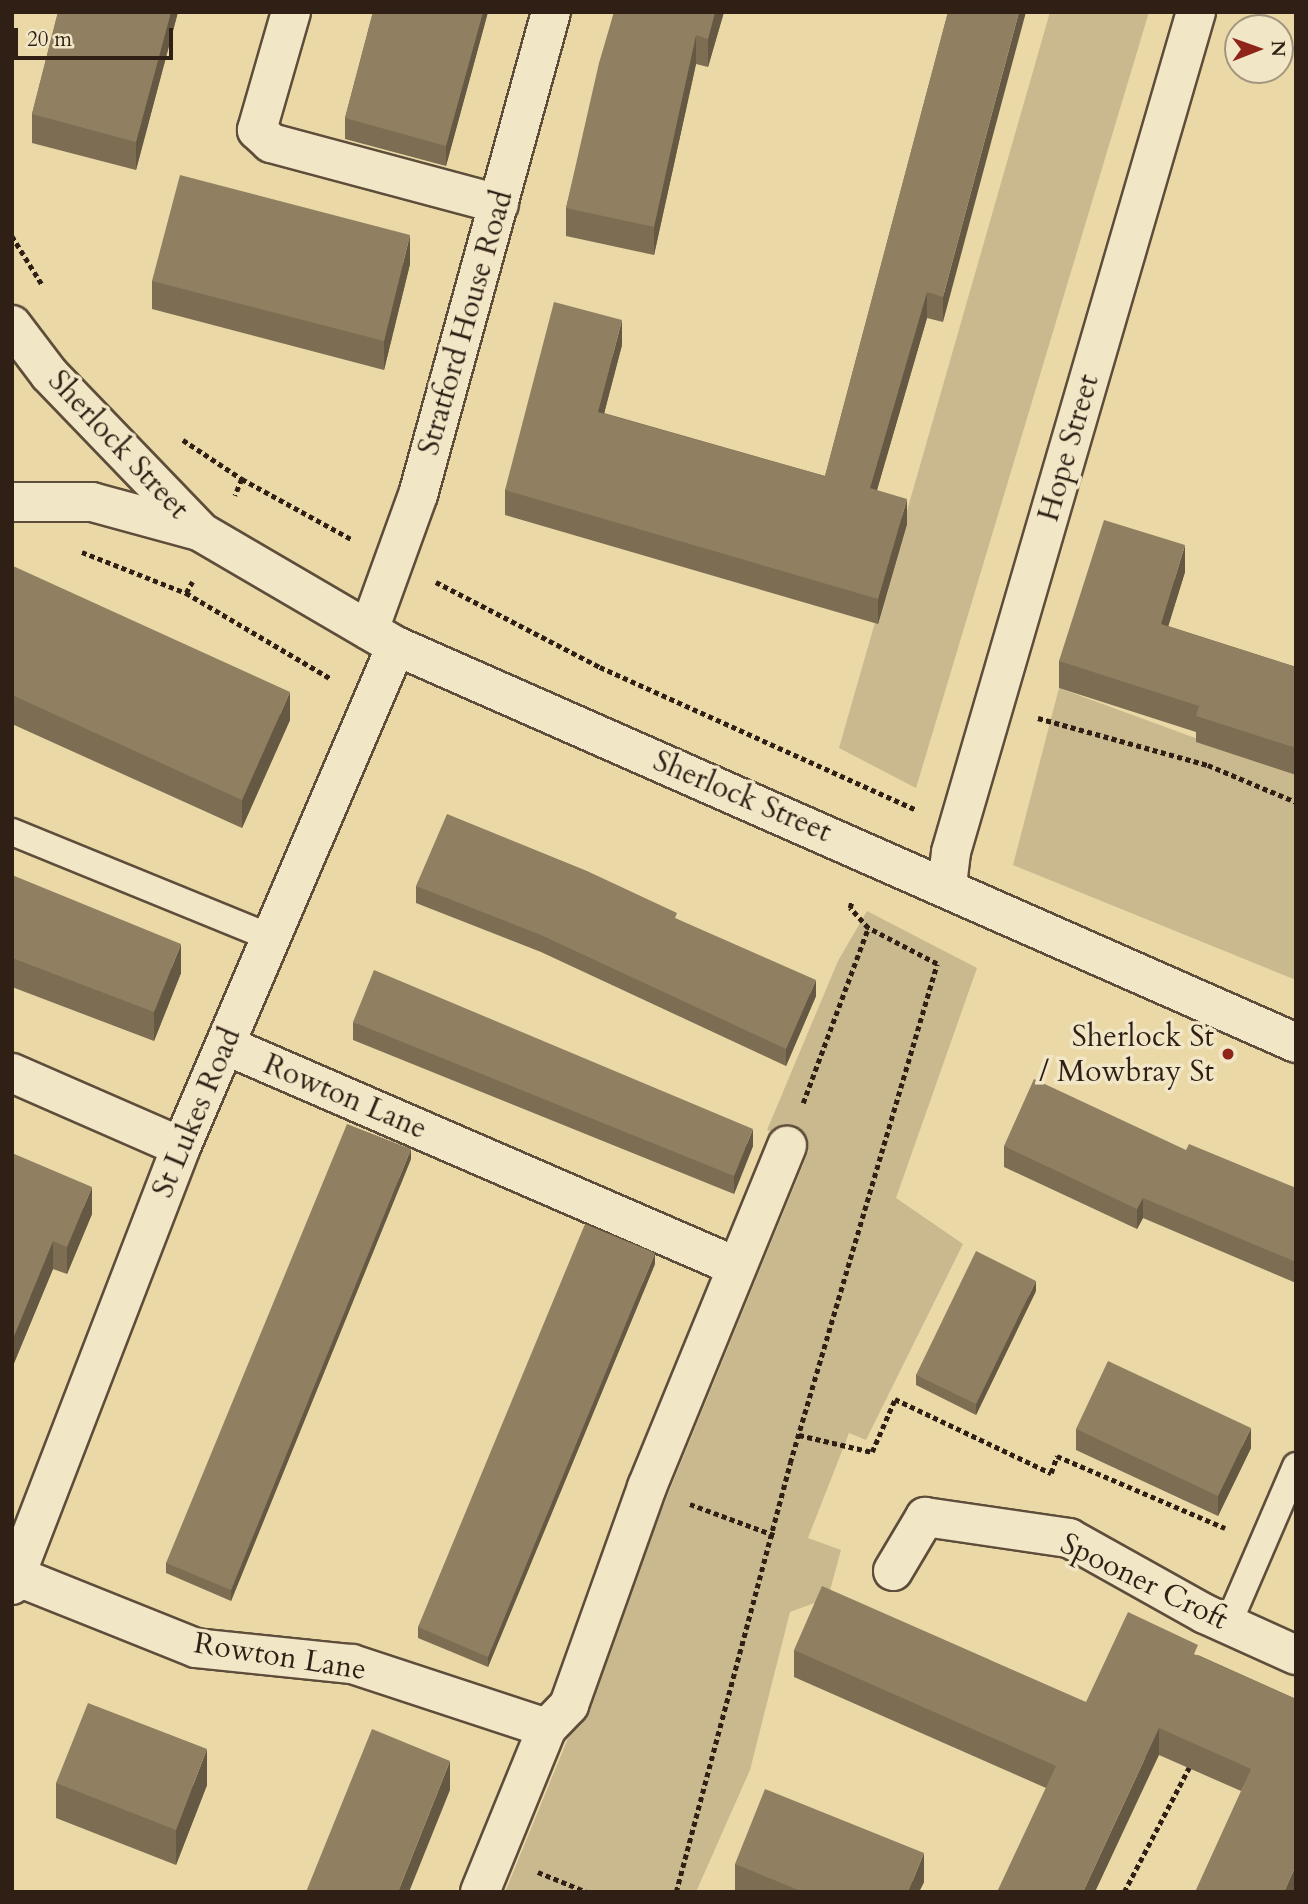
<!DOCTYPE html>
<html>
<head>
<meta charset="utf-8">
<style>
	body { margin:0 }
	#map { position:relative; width:1308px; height:1904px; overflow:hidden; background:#ead8a7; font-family:Cardo,serif }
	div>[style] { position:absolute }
	.green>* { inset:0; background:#cab98e }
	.path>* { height:4.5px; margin-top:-2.25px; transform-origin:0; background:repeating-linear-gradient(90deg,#2f1f15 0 5px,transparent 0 8.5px) }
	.roads { filter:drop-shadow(2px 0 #5e4d3a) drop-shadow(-2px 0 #5e4d3a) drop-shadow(0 2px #5e4d3a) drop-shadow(0 -2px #5e4d3a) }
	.service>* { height:26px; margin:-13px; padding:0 13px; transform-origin:13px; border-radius:13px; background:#f1e6c6 }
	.minor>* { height:38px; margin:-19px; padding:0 19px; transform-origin:19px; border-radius:19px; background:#f1e6c6 }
	.tertiary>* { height:38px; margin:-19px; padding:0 19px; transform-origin:19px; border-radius:19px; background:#f1e6c6 }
	.wall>* { inset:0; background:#7c6d53 }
	.shaded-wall>* { inset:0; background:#655944 }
	.building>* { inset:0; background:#907f61 }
	.dots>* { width:19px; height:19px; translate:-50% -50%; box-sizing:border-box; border:4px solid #f1e6c6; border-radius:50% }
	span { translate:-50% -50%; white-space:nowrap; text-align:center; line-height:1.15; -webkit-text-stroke:7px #f1e6c6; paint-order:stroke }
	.street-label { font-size:30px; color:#2f1f15 }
	.poi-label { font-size:30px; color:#2f1f15 }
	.right { translate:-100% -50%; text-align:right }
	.frame { position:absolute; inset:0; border:14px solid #2f1f15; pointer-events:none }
	.north { position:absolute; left:1224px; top:14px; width:70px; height:70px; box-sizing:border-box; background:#f1e6c6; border:2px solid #a3967f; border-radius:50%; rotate:89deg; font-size:19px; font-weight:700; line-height:28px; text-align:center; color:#2f1f15 }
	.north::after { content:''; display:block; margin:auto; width:24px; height:32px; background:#8f2418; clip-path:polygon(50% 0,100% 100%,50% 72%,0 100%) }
	.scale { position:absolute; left:14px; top:28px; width:159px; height:32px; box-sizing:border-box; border:4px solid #2f1f15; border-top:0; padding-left:9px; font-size:21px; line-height:24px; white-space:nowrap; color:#2f1f15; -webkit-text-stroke:5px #f1e6c6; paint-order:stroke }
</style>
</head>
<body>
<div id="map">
	<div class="green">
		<div style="clip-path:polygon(1050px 12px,1149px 12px,916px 788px,839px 748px)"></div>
		<div style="clip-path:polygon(1059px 688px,1296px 775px,1296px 980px,1013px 865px)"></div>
		<div style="clip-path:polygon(867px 911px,977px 968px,896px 1198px,963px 1244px,866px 1440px,849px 1433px,808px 1538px,841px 1550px,828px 1598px,790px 1612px,750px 1770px,696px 1892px,505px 1892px,809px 1150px,767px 1130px,838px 961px)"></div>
	</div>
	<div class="path">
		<div style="left:12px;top:236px;width:59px;rotate:58.2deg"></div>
		<div style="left:183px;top:440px;width:71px;rotate:33.5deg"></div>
		<div style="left:242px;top:479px;width:18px;rotate:112deg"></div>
		<div style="left:242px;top:479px;width:127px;rotate:28.8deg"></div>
		<div style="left:82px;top:552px;width:112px;rotate:21.5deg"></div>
		<div style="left:186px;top:593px;width:13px;rotate:-61deg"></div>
		<div style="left:436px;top:582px;width:185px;rotate:27.4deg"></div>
		<div style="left:600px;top:667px;width:346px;rotate:24.3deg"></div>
		<div style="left:186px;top:593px;width:167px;rotate:30.6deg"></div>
		<div style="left:1038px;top:718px;width:176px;rotate:15.5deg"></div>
		<div style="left:1208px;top:765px;width:95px;rotate:22.8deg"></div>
		<div style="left:803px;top:1103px;width:187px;rotate:-69.6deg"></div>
		<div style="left:799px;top:1435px;width:75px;rotate:13.1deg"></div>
		<div style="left:872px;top:1452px;width:58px;rotate:-66.5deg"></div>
		<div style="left:895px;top:1399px;width:173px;rotate:25.4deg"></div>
		<div style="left:1051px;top:1473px;width:18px;rotate:-71deg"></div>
		<div style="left:1057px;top:1456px;width:183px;rotate:23.2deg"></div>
		<div style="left:690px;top:1504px;width:90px;rotate:20.3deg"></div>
		<div style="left:538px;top:1872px;width:53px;rotate:22.2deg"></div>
		<div style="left:676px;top:1892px;width:444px;rotate:-75.1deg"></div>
		<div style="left:790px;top:1463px;width:520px;rotate:-73.59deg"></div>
		<div style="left:937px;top:964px;width:78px;rotate:-152.4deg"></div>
		<div style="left:868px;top:928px;width:27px;rotate:-132deg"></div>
		<div style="left:850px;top:908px;width:8px;rotate:-76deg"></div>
		<div style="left:1124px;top:1892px;width:142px;rotate:-62.4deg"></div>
	</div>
	<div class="roads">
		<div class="service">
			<div style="left:12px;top:832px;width:281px;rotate:22.2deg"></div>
			<div style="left:1228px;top:1624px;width:172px;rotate:-66.7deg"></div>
		</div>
		<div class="minor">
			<div style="left:291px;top:12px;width:123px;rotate:106.1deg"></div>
			<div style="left:257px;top:130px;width:19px;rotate:43deg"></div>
			<div style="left:271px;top:143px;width:236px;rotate:15deg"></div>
			<div style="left:369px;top:630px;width:144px;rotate:-70.1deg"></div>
			<div style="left:418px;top:495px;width:501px;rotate:-74.6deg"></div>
			<div style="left:947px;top:885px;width:33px;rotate:-83deg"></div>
			<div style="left:951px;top:852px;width:875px;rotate:-73.74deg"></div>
			<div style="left:225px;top:1045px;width:556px;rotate:23.43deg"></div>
			<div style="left:12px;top:1073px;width:184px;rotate:23.6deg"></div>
			<div style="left:893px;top:1571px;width:63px;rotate:-59.3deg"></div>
			<div style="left:925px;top:1517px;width:146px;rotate:8.3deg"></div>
			<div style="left:1069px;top:1538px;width:156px;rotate:29.2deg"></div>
			<div style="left:1205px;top:1614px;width:100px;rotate:24.3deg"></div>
			<div style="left:16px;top:1576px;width:194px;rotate:21.8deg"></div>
			<div style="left:196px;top:1648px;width:157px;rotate:5.9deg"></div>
			<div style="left:352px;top:1664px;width:205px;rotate:18.2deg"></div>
			<div style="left:12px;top:1585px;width:469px;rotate:-68.9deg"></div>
			<div style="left:181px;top:1147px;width:545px;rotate:-66.77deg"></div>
			<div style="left:480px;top:1892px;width:177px;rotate:-67.8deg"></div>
			<div style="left:547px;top:1728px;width:32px;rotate:-46deg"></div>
			<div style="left:569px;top:1705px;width:232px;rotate:-70.3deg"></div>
			<div style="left:647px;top:1487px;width:369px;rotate:-67.7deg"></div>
		</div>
		<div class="tertiary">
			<div style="left:12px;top:325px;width:61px;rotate:52.9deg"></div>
			<div style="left:49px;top:374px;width:216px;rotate:46.1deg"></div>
			<div style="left:12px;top:502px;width:80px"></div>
			<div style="left:92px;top:502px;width:111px;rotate:15.2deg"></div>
			<div style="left:199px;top:531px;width:228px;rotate:30.3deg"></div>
			<div style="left:396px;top:646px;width:984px;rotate:23.8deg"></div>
		</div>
	</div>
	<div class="wall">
		<div style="clip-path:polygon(58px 12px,178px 12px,136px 170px,32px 143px,32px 114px)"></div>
		<div style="clip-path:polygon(373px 12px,488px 12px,446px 166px,345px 139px,345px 118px)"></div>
		<div style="clip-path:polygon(614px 12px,724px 12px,708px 67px,696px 64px,654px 255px,566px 236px,566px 208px)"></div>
		<div style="clip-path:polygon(948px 12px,943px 322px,927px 318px,877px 490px,907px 524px,878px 624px,505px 515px,505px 490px,622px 345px,604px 413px,825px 476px)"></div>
		<div style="clip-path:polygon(410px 264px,384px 370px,152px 309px,152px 281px)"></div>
		<div style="clip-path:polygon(12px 568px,290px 720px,242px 828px,12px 724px)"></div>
		<div style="clip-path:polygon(1185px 572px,1168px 626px,1296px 667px,1296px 775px,1196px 742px,1196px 732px,1059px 688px,1059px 661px)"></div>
		<div style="clip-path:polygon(12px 875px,181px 973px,154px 1041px,12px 987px)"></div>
		<div style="clip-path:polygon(416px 886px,677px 919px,816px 996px,786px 1066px,541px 952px,416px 903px)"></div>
		<div style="clip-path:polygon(353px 1022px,753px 1146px,734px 1194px,353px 1040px)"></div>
		<div style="clip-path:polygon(1004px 1146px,1186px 1150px,1296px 1188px,1296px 1283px,1143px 1218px,1137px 1229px,1004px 1167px)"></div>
		<div style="clip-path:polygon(12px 1153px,92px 1214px,67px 1274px,53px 1269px,12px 1368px)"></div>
		<div style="clip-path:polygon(411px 1159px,231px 1601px,166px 1573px,166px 1563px)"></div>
		<div style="clip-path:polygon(655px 1264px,488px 1667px,418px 1638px,418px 1627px)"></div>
		<div style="clip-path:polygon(1036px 1291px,976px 1415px,916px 1385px,916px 1375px)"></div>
		<div style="clip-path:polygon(1076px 1429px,1251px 1448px,1218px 1516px,1076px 1450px)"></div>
		<div style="clip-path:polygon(794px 1650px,1086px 1702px,1198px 1655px,1296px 1699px,1241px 1791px,1159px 1755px,1046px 1788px,794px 1677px)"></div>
		<div style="clip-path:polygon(56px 1783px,207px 1785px,176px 1865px,56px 1818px)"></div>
		<div style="clip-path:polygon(735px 1864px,924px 1882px,919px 1892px,735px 1892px)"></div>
	</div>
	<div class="shaded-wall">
		<div style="clip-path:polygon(171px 12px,178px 12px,136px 170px,136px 142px)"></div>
		<div style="clip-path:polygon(483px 12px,488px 12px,446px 166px,446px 146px)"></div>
		<div style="clip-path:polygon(715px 12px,724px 12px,708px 67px,708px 39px)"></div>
		<div style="clip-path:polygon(1019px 12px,1026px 12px,943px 322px,943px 297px)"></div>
		<div style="clip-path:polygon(696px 35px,696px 64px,654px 255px,654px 227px)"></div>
		<div style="clip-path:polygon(410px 235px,410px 264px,384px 370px,384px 341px)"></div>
		<div style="clip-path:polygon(927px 292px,927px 318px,870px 514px,870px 488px)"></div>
		<div style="clip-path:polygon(622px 320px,622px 345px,598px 437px,598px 412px)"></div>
		<div style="clip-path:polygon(907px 499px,907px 524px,878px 624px,878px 599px)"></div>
		<div style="clip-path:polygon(1185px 545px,1185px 572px,1161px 650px,1161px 624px)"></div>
		<div style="clip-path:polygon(290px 692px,290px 720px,242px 828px,242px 800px)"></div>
		<div style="clip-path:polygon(181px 944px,181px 973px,154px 1041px,154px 1012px)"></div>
		<div style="clip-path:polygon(816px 980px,816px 996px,786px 1066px,786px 1049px)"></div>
		<div style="clip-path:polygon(753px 1129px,753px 1146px,734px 1194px,734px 1176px)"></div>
		<div style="clip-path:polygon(411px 1149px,411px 1159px,231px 1601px,231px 1590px)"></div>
		<div style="clip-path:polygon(92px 1187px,92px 1214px,67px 1274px,67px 1247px)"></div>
		<div style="clip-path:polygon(1143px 1198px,1143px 1218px,1137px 1229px,1137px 1209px)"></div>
		<div style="clip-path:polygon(53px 1241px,53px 1269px,12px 1368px,12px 1341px)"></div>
		<div style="clip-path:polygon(655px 1253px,655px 1264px,488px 1667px,488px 1657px)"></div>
		<div style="clip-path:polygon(1036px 1281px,1036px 1291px,976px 1415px,976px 1404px)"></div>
		<div style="clip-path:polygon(1251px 1428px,1251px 1448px,1218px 1516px,1218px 1496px)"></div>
		<div style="clip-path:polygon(1159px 1728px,1159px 1755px,1095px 1892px,1083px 1892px)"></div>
		<div style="clip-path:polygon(207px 1749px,207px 1785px,176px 1865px,176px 1830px)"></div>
		<div style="clip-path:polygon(450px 1761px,450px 1790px,409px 1892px,398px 1892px)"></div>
		<div style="clip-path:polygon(924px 1853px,924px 1882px,919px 1892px,908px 1892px)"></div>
		<div style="clip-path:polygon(1296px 1865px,1296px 1892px,1284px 1892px)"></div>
	</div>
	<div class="building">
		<div style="clip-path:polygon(58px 12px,171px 12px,136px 142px,32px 114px)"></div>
		<div style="clip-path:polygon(373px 12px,483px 12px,446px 146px,345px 118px)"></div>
		<div style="clip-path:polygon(614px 12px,715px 12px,708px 39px,696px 35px,654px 227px,566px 208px,599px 63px)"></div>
		<div style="clip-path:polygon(948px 12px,1019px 12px,943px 297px,927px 292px,870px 488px,907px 499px,878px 599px,505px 490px,554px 302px,622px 320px,598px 412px,825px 476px)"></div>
		<div style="clip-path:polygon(180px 175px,410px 235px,384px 341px,152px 281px)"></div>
		<div style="clip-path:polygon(1104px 520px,1185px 545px,1161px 624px,1296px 667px,1296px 748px,1196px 716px,1199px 706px,1059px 661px)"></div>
		<div style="clip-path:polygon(13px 566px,290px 692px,242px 800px,12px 695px)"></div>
		<div style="clip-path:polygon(447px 814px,587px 871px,677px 913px,675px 918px,816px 980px,786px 1049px,541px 935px,416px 886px)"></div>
		<div style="clip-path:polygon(12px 875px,181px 944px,154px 1012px,12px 958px)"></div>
		<div style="clip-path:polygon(374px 970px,753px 1129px,734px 1176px,353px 1022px)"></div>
		<div style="clip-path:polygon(1034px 1079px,1186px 1150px,1189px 1144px,1296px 1188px,1296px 1262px,1143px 1198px,1137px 1209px,1004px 1146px)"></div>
		<div style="clip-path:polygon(347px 1124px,411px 1149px,231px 1590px,166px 1563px)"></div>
		<div style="clip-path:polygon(12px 1153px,92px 1187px,67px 1247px,53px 1241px,12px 1341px)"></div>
		<div style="clip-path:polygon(585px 1224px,655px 1253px,488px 1657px,418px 1627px)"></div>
		<div style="clip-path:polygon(976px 1251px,1036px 1281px,976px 1404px,916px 1375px)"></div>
		<div style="clip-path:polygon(1108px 1361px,1251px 1428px,1218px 1496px,1076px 1429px)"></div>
		<div style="clip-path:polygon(822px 1586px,1086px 1702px,1128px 1612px,1198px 1645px,1194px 1654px,1296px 1699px,1296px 1865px,1284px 1892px,1195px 1892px,1251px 1769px,1159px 1728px,1083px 1892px,997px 1892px,1056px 1766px,794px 1650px)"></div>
		<div style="clip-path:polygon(88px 1703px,207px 1749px,176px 1830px,56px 1783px)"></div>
		<div style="clip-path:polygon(372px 1729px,450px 1761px,398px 1892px,306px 1892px)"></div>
		<div style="clip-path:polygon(765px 1789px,924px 1853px,908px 1892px,803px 1892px,735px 1864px)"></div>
	</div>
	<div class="dots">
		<div style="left:1228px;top:1054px;background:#8f2418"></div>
	</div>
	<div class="street-label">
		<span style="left:466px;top:323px;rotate:-74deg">Stratford House Road</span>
		<span style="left:118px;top:445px;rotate:47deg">Sherlock Street</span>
		<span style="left:1069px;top:448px;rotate:-74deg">Hope Street</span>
		<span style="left:742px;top:797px;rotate:23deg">Sherlock Street</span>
		<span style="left:345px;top:1097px;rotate:23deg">Rowton Lane</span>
		<span style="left:197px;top:1113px;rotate:-67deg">St Lukes Road</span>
		<span style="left:1144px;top:1582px;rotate:26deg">Spooner Croft</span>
		<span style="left:280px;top:1657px;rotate:9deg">Rowton Lane</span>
	</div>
	<div class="poi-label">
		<span class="right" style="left:1214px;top:1054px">Sherlock St<br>/ Mowbray St</span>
	</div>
	<div class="frame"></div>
	<div class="north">N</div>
	<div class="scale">20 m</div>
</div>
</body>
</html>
